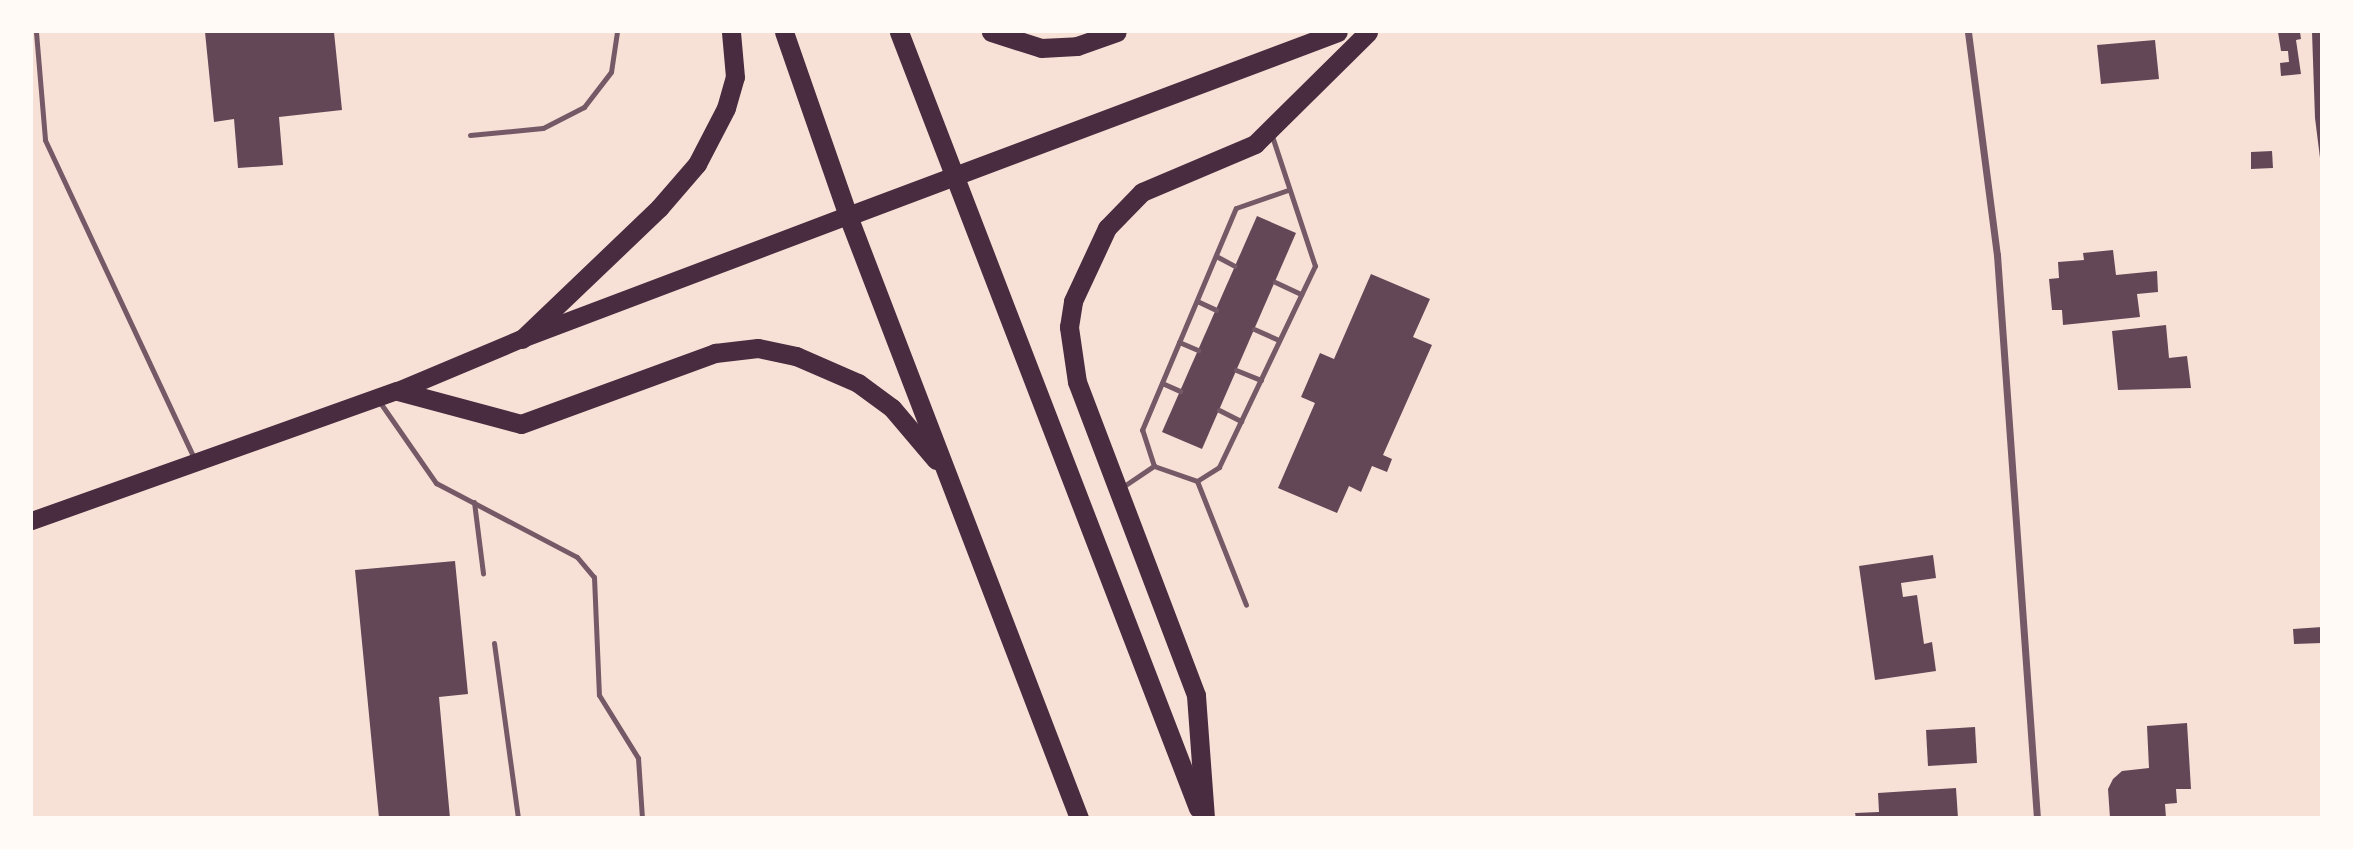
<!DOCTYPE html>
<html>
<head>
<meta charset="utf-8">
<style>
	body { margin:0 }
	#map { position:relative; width:2353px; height:849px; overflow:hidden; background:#f7e1d7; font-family:Merriweather,serif }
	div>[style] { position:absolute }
	.building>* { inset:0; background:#644757 }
	.service>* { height:5px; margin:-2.5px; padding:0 2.5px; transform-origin:2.5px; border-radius:2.5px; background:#755966 }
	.minor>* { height:7px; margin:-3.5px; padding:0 3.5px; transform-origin:3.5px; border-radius:3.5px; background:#755966 }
	.primary>* { height:18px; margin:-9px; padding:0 9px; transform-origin:9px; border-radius:9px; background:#4a2c40 }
	.trunk>* { height:19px; margin:-9.5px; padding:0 9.5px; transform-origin:9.5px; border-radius:9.5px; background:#4a2c40 }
	span { translate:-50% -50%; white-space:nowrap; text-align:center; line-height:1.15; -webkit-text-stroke:7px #fffaf5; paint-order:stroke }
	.frame { position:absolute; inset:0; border:33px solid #fffaf5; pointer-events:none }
</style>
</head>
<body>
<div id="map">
	<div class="building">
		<div style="clip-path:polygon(205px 32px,334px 32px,342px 110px,279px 117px,283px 165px,238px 168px,234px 119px,214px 122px)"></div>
		<div style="clip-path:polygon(2278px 32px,2300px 32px,2301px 39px,2296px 40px,2301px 74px,2281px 76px,2280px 63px,2289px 62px,2288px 51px,2281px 51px)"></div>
		<div style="clip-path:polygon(2312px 32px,2322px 32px,2322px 174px,2315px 118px)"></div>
		<div style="clip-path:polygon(2155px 40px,2159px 79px,2101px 84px,2097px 45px)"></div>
		<div style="clip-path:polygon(2272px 151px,2273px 168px,2251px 169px,2251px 152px)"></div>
		<div style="clip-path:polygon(1257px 216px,1296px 233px,1202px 449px,1162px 432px)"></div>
		<div style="clip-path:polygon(2113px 250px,2116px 275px,2157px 271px,2158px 292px,2137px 294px,2140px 317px,2063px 325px,2062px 310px,2052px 310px,2049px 279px,2059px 278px,2058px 262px,2084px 260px,2083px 253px)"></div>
		<div style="clip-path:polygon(1371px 274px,1430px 299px,1413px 337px,1432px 345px,1383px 455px,1392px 459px,1387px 472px,1372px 466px,1361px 492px,1349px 486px,1337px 513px,1278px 488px,1315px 403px,1301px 397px,1320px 353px,1334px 359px)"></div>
		<div style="clip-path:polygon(2166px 325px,2169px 358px,2187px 356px,2191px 388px,2118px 390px,2112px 331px)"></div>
		<div style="clip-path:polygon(1933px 555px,1936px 578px,1901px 583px,1903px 597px,1917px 595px,1924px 644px,1932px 642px,1936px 671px,1875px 680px,1859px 566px)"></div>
		<div style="clip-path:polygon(455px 561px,468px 694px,439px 697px,450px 818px,379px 818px,355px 570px)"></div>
		<div style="clip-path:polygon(2322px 627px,2322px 643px,2294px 644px,2293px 629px)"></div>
		<div style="clip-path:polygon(2187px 723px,2191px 789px,2176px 789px,2177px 803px,2165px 804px,2166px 818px,2110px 818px,2108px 789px,2113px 779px,2122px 771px,2149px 768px,2147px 726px)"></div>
		<div style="clip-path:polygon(1975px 727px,1977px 763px,1928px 766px,1926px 730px)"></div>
		<div style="clip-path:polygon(1956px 788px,1958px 818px,1856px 818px,1855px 813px,1879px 812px,1878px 793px)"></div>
	</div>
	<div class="service">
		<div style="left:36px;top:32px;width:108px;rotate:85.2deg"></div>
		<div style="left:45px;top:140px;width:353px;rotate:64.9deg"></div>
		<div style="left:470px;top:135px;width:73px;rotate:-5.5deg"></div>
		<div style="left:543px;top:128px;width:46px;rotate:-27.1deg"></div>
		<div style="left:584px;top:107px;width:44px;rotate:-52.4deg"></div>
		<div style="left:611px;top:72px;width:40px;rotate:-81.5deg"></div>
		<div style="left:1216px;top:256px;width:21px;rotate:28deg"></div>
		<div style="left:1275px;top:282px;width:29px;rotate:25deg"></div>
		<div style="left:1197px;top:301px;width:21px;rotate:25deg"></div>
		<div style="left:1254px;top:329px;width:27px;rotate:24deg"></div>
		<div style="left:1179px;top:342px;width:21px;rotate:23deg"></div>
		<div style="left:1236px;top:370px;width:27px;rotate:22deg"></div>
		<div style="left:1162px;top:383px;width:20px;rotate:24deg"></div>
		<div style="left:379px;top:401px;width:100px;rotate:55.2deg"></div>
		<div style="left:436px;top:483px;width:159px;rotate:27.7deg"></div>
		<div style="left:577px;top:557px;width:26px;rotate:50deg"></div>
		<div style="left:594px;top:577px;width:118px;rotate:87.6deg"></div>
		<div style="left:599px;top:695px;width:74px;rotate:58.2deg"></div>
		<div style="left:638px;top:758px;width:60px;rotate:86.2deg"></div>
		<div style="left:1219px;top:410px;width:25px;rotate:27deg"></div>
		<div style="left:1154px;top:466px;width:38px;rotate:-108deg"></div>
		<div style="left:1142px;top:430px;width:241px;rotate:-67.1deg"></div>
		<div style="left:1236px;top:208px;width:55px;rotate:-19.1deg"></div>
		<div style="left:1197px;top:481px;width:133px;rotate:68.4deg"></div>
		<div style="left:1121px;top:488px;width:40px;rotate:-34deg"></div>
		<div style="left:1154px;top:466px;width:46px;rotate:19.2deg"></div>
		<div style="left:1197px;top:481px;width:26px;rotate:-32deg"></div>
		<div style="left:1219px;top:467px;width:223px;rotate:-64.5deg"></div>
		<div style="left:1315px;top:266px;width:140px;rotate:-108.3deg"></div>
		<div style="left:474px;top:502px;width:72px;rotate:82.8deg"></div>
		<div style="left:494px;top:643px;width:177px;rotate:82.2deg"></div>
	</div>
	<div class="minor">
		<div style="left:1968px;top:32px;width:225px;rotate:82.6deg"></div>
		<div style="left:1997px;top:255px;width:564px;rotate:85.94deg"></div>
	</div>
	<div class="primary">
		<div style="left:32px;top:521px;width:388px;rotate:-19.6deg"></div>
		<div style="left:398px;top:391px;width:134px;rotate:-22.8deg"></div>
		<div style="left:522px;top:339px;width:348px;rotate:-20.7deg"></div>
	</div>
	<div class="trunk">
		<div style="left:784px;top:32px;width:195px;rotate:70.8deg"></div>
		<div style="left:848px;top:216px;width:645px;rotate:69.01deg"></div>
		<div style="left:899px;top:32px;width:832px;rotate:68.93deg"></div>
		<div style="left:991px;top:32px;width:52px;rotate:17.7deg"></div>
		<div style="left:1041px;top:48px;width:36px;rotate:-3deg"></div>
		<div style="left:1077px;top:46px;width:42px;rotate:-19.3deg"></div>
		<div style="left:848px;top:216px;width:523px;rotate:-20.58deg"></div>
		<div style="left:522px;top:339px;width:190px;rotate:-43.7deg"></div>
		<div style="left:659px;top:208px;width:58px;rotate:-49.2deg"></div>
		<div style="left:697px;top:164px;width:63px;rotate:-62.6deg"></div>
		<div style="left:726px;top:108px;width:32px;rotate:-74deg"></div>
		<div style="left:735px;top:77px;width:45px;rotate:-95.1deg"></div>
		<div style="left:398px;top:391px;width:127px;rotate:15deg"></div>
		<div style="left:521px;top:424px;width:207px;rotate:-20.1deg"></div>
		<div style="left:715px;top:353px;width:43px;rotate:-6.6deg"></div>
		<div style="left:758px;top:348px;width:39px;rotate:12deg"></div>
		<div style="left:796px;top:356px;width:68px;rotate:23.5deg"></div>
		<div style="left:858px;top:383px;width:42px;rotate:36.3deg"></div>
		<div style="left:892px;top:408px;width:68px;rotate:49.8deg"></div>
		<div style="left:1205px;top:818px;width:123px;rotate:-94.2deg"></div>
		<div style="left:1196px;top:695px;width:335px;rotate:-110.8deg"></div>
		<div style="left:1077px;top:382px;width:56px;rotate:-98.3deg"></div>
		<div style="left:1069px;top:327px;width:26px;rotate:-81deg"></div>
		<div style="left:1073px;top:301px;width:81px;rotate:-65deg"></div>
		<div style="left:1107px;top:228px;width:50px;rotate:-45.8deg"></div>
		<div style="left:1142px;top:192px;width:123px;rotate:-23deg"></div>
		<div style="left:1255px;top:144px;width:159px;rotate:-44.7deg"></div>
	</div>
	<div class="frame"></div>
</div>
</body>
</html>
